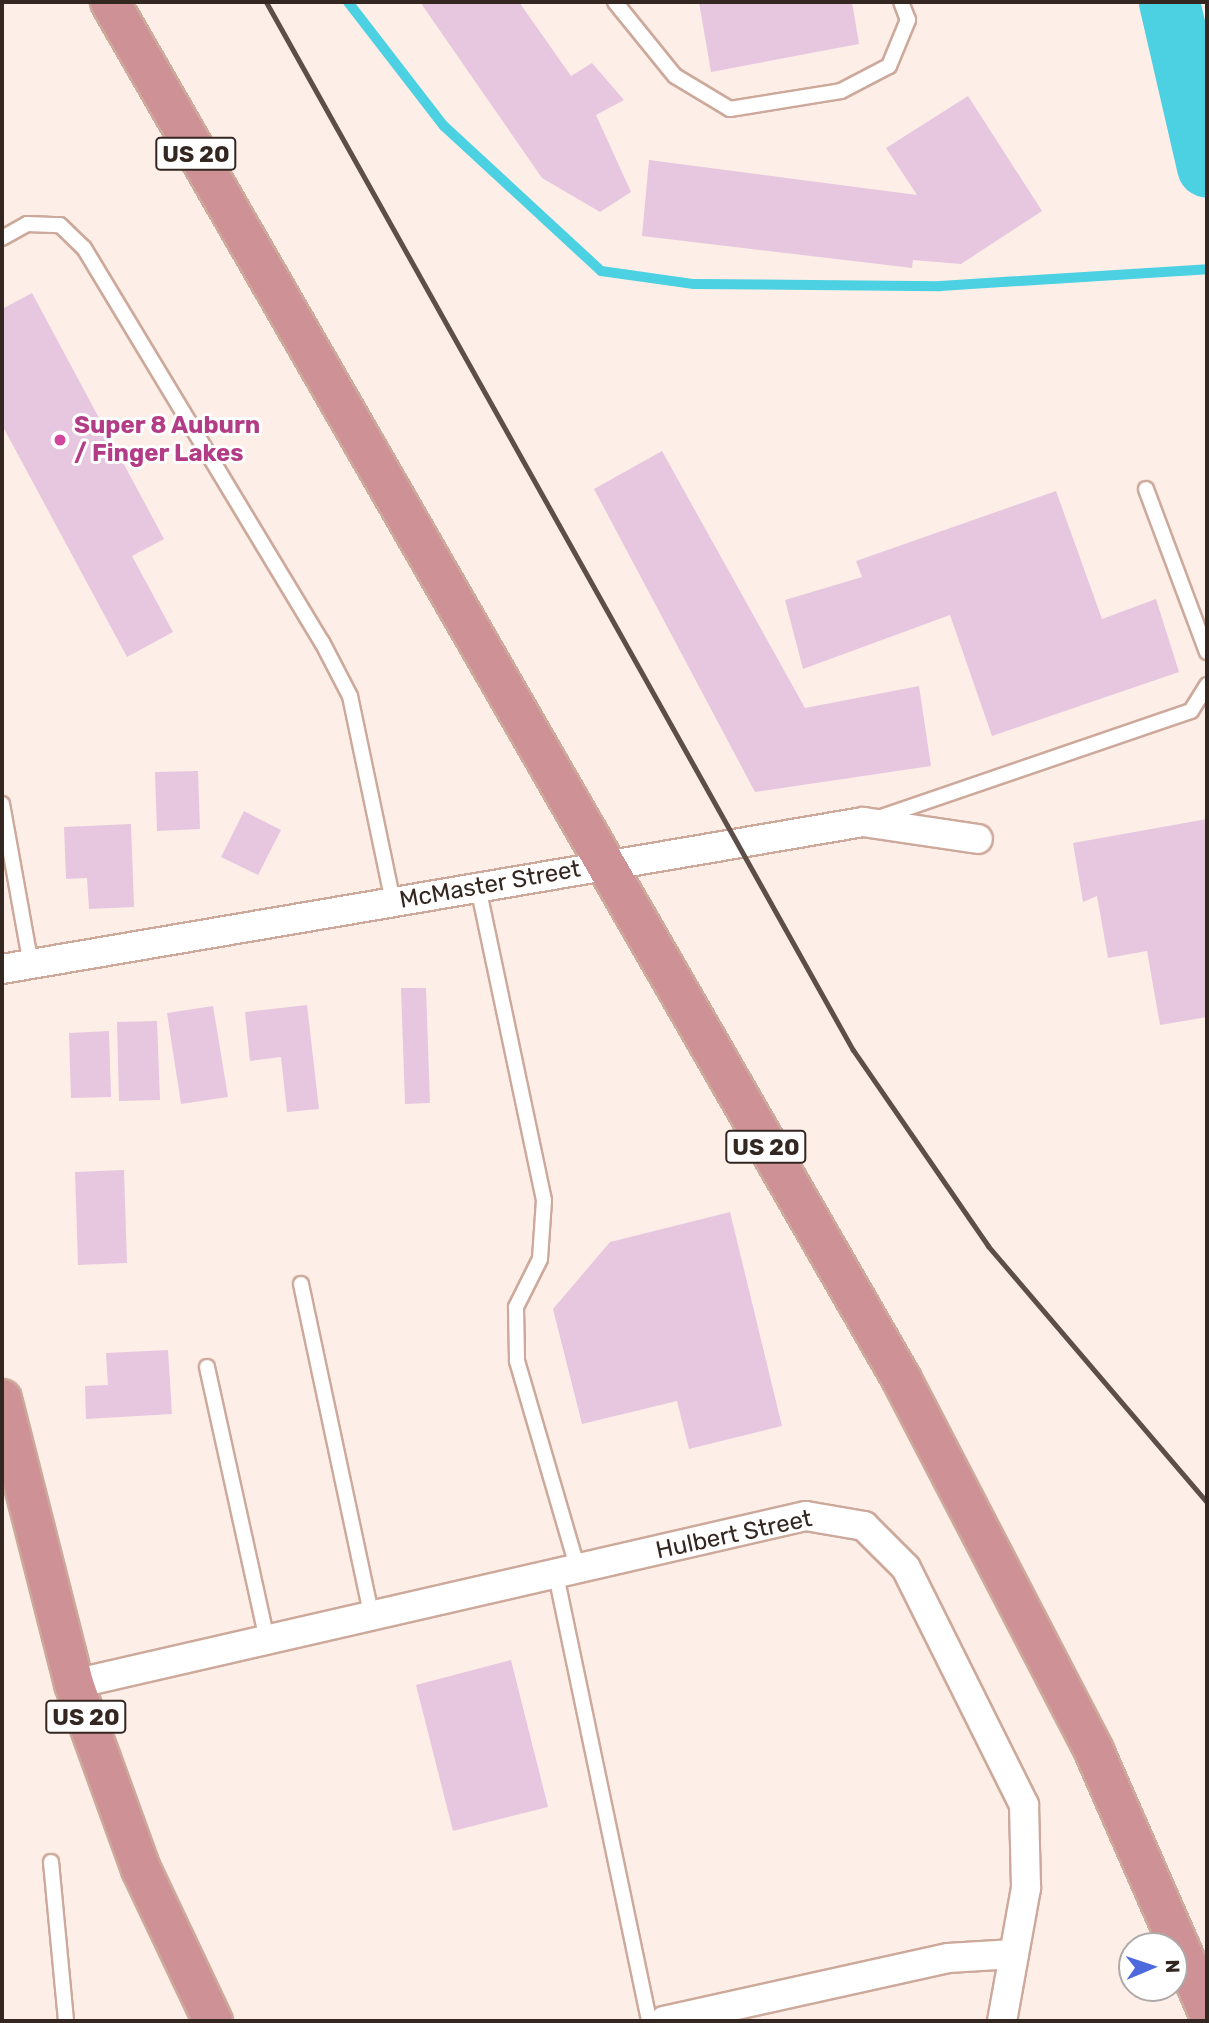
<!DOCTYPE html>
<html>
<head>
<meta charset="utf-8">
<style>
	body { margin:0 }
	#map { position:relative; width:1209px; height:2023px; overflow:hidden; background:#feeee8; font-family:Rubik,sans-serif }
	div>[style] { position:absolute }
	.stream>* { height:10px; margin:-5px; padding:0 5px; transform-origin:5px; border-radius:5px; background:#4bd1e1 }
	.river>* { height:61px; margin:-30.5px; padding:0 30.5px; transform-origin:30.5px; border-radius:30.5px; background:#4bd1e1 }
	.building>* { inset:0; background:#e7c7df }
	.roads { filter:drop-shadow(2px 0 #cda99b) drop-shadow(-2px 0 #cda99b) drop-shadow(0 2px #cda99b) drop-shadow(0 -2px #cda99b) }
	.service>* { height:14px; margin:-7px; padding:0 7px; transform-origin:7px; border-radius:7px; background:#fff }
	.minor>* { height:28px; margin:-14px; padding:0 14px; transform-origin:14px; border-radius:14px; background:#fff }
	.trunk>* { height:38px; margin:-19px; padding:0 19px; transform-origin:19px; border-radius:19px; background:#ce9296 }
	.rail>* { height:5px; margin:-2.5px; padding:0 2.5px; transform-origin:2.5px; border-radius:2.5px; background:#5c4e48 }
	.dots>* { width:19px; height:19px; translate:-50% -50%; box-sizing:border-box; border:4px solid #fff; border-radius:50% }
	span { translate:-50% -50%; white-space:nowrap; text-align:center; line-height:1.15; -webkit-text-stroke:6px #fff; paint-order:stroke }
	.shield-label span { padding:2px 5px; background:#fff; border:2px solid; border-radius:5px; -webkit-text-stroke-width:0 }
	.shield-label { font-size:23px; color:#342620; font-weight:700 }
	.hotel-label { font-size:24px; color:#b23c85; font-weight:700 }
	.left { translate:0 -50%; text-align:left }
	.street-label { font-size:24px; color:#342620 }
	.frame { position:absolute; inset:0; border:4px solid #342620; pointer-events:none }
	.north { position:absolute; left:1118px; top:1932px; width:70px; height:70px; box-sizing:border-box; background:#fff; border:2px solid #aea8a6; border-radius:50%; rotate:88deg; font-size:19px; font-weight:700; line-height:28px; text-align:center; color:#342620 }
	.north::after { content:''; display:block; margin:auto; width:24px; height:32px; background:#4e69de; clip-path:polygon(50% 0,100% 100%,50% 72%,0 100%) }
</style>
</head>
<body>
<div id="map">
	<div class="stream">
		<div style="left:348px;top:2px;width:157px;rotate:52.3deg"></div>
		<div style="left:444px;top:126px;width:214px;rotate:42.7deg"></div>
		<div style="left:601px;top:271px;width:94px;rotate:8deg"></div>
		<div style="left:694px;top:284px;width:246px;rotate:0.5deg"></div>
		<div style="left:940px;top:286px;width:268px;rotate:-3.6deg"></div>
	</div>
	<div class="river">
		<div style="left:1169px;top:2px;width:169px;rotate:77deg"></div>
	</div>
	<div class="building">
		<div style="clip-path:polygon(420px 2px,519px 2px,571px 76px,592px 63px,624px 100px,596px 115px,631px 192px,600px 212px,542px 178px)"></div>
		<div style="clip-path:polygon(699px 2px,852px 2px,859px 44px,711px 72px)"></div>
		<div style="clip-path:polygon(968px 96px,1042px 211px,961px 264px,913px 260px,912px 268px,642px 236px,649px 160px,917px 195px,886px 148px)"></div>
		<div style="clip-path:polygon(32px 293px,164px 539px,132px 556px,173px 632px,127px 657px,2px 425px,2px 309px)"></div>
		<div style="clip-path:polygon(662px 451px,805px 708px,919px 686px,931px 766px,755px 792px,594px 489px)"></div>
		<div style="clip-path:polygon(1056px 491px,1102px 619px,1156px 599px,1179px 672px,992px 736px,950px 615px,803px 669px,785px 600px,862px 577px,856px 561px)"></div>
		<div style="clip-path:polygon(198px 771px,200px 829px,157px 831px,155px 772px)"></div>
		<div style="clip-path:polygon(244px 811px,281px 830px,258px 875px,221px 857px)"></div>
		<div style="clip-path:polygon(1207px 819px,1207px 1017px,1160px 1025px,1147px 951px,1108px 958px,1097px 896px,1083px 902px,1073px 843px)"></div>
		<div style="clip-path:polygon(131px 824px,134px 907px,89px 909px,87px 878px,66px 879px,64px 827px)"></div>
		<div style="clip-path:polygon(401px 988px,426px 988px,430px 1103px,405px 1104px)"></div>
		<div style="clip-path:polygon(307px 1005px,319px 1109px,287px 1112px,281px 1057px,250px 1061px,245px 1012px)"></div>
		<div style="clip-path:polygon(213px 1006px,228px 1097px,181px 1104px,167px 1013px)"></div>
		<div style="clip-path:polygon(157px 1021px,160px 1100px,119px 1101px,117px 1022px)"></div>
		<div style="clip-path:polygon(109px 1031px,111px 1097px,71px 1098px,69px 1033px)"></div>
		<div style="clip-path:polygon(124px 1170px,127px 1263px,78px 1265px,75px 1172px)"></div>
		<div style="clip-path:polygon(730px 1212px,782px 1426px,689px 1449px,677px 1401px,582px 1424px,553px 1309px,610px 1242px)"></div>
		<div style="clip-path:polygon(168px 1350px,172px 1414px,86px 1419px,85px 1386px,108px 1385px,106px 1353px)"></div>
		<div style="clip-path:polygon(511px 1660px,548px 1807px,453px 1831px,416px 1685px)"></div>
	</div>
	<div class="roads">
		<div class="service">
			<div style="left:615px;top:2px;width:95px;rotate:51deg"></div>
			<div style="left:675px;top:76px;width:64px;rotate:31deg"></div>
			<div style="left:730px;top:109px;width:112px;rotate:-9.2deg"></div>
			<div style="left:841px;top:91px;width:54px;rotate:-27.5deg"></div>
			<div style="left:889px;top:66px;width:50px;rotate:-67.6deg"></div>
			<div style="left:908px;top:20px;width:19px;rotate:-111deg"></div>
			<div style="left:2px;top:238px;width:29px;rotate:-29deg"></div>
			<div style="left:27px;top:224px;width:33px;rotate:2deg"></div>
			<div style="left:60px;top:225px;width:33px;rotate:44deg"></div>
			<div style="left:84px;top:248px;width:460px;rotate:58.9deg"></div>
			<div style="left:322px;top:642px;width:61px;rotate:62.6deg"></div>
			<div style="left:350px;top:696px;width:210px;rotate:78.2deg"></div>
			<div style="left:1146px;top:489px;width:174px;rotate:69.5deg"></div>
			<div style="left:2px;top:804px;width:164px;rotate:79.8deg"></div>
			<div style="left:878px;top:818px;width:331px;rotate:-18.9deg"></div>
			<div style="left:1191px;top:711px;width:31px;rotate:-58deg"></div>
			<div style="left:478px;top:887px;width:320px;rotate:78.1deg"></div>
			<div style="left:544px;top:1200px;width:59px;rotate:93.9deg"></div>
			<div style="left:540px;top:1259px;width:54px;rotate:116.6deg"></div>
			<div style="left:516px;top:1307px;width:54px;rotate:88.9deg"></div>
			<div style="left:517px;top:1361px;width:218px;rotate:73.7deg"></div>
			<div style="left:301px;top:1284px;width:340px;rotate:78deg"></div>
			<div style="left:207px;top:1367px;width:280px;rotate:77.6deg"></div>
			<div style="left:556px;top:1575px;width:456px;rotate:78.2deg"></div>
			<div style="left:51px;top:1862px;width:160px;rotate:84.6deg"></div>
		</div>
		<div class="minor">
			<div style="left:2px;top:969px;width:873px;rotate:-9.69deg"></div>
			<div style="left:863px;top:822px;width:116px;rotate:8.4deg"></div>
			<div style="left:74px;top:1684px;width:751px;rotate:-12.93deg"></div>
			<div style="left:806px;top:1516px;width:59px;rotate:9.8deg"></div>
			<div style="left:864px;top:1526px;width:59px;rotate:45deg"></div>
			<div style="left:906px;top:1568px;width:265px;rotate:63.5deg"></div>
			<div style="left:1024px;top:1805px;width:83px;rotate:88.6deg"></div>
			<div style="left:1026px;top:1888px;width:135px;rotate:100.2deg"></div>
			<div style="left:664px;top:2021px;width:291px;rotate:-12.5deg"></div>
			<div style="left:948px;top:1958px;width:66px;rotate:-3.5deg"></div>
		</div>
		<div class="trunk">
			<div style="left:110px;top:2px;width:1589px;rotate:60.11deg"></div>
			<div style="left:902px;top:1380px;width:418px;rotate:62.6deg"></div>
			<div style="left:1094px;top:1751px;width:283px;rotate:66.4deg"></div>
			<div style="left:2px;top:1399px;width:294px;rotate:75.8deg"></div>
			<div style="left:74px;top:1684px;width:197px;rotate:70.1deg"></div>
			<div style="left:141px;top:1869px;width:168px;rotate:64.7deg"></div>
		</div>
	</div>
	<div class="rail">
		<div style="left:266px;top:2px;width:1201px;rotate:60.75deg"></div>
		<div style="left:853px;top:1050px;width:238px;rotate:55.4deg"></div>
		<div style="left:988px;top:1246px;width:337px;rotate:49.5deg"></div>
	</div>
	<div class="dots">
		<div style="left:60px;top:440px;background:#d1479c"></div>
	</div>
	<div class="shield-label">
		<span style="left:196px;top:154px">US 20</span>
		<span style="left:766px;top:1147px">US 20</span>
		<span style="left:86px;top:1717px">US 20</span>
	</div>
	<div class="hotel-label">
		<span class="left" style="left:74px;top:440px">Super 8 Auburn<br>/ Finger Lakes</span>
	</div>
	<div class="street-label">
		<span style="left:490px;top:885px;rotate:-10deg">McMaster Street</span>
		<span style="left:734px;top:1535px;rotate:-12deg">Hulbert Street</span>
	</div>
	<div class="frame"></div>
	<div class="north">N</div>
</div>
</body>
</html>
